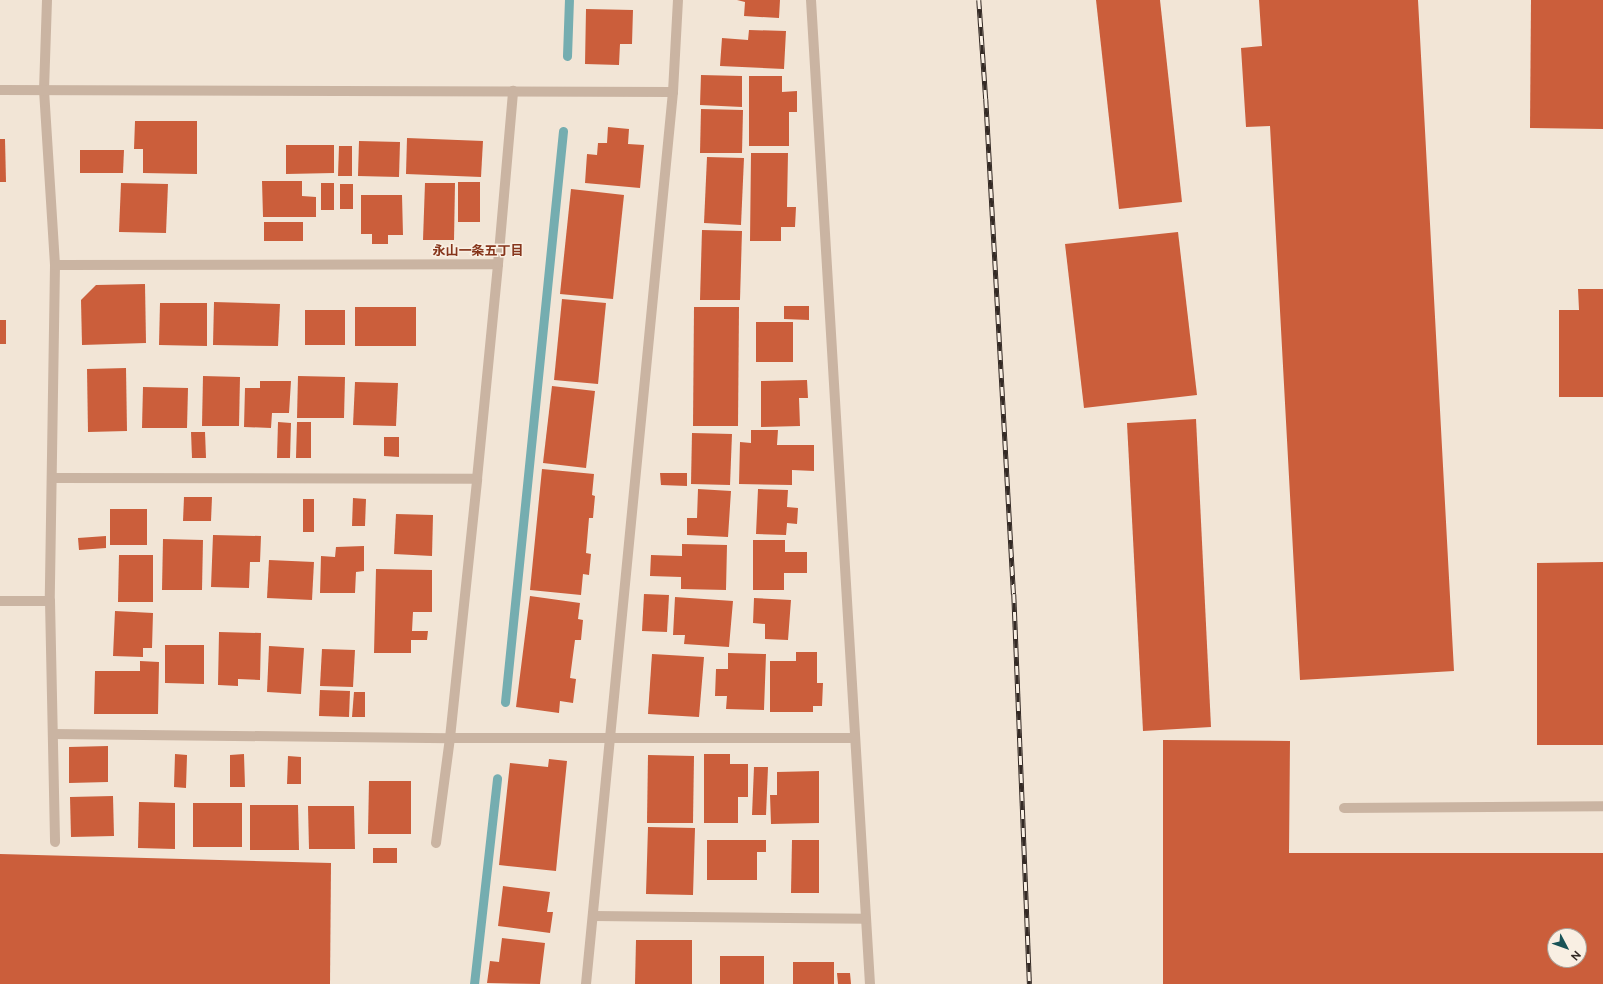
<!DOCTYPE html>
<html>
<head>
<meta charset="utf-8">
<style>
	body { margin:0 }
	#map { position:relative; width:1603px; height:984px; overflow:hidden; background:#f2e5d6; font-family:Raleway,"Noto Sans JP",sans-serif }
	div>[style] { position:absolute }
	.stream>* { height:9px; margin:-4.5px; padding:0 4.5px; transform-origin:4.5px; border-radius:4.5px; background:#75adb0 }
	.building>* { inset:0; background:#cb5e3b }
	.street>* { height:10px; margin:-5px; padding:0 5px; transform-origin:5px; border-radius:5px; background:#cab4a2 }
	.rail>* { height:4.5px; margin-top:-2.25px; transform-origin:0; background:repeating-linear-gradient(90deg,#f9efe3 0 9px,#342a25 0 18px); box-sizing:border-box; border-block:1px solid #342a25 }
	span { translate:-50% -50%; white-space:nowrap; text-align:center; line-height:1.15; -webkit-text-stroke:3px #f9efe3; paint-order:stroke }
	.neighbourhood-label { font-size:13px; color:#86351b; font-weight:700 }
	.north { position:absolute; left:1547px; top:928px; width:40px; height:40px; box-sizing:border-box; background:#f9efe3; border:1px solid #aaa097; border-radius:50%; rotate:131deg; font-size:11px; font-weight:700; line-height:16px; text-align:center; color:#342a25 }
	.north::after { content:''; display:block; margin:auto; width:14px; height:18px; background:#195357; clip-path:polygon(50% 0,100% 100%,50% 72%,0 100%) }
</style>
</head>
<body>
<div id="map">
	<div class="stream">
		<div style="left:567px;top:56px;width:56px;rotate:-88deg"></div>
		<div style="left:505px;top:702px;width:574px;rotate:-84.2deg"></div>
		<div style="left:474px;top:984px;width:207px;rotate:-83.6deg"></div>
	</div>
	<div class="building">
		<div style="clip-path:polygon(737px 0,780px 0,779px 18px,744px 16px,745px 2px)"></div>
		<div style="clip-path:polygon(1096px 0,1160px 0,1182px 202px,1119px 209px)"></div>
		<div style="clip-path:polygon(1259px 0,1418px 0,1454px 671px,1300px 680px,1270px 126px,1246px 127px,1241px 48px,1262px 46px)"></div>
		<div style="clip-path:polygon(1531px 0,1603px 0,1603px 129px,1530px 128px)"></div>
		<div style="clip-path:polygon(586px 9px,633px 10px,632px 44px,620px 44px,619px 65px,585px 64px)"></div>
		<div style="clip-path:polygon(749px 30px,786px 31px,784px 69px,720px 66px,722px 38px,748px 40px)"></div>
		<div style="clip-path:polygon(701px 75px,742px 76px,742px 107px,700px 105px)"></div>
		<div style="clip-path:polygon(749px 76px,782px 76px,782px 92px,797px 91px,797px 112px,789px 112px,789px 146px,749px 146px)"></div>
		<div style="clip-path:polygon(701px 109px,743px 110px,742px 153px,700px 153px)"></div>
		<div style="clip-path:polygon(135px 121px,197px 121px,197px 174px,143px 173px,143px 149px,134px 149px)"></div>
		<div style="clip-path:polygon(608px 127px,629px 129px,628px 144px,644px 145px,640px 188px,585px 183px,587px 154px,597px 155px,598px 143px,607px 143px)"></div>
		<div style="clip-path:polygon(407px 138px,483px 141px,481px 177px,406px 174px)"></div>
		<div style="clip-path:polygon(0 139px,5px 139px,6px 182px,0 182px)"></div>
		<div style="clip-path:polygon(359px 141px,400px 142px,399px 177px,358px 176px)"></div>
		<div style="clip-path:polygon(286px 145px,334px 145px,334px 173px,286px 174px)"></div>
		<div style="clip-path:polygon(339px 146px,352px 146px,352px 176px,338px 176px)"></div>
		<div style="clip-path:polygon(80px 150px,124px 150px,123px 173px,80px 173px)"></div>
		<div style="clip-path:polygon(751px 153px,788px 153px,787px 207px,796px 207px,795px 227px,781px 227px,781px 241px,750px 241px)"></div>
		<div style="clip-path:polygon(707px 157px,744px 158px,741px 225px,704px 223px)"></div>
		<div style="clip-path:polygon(262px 181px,302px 181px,302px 196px,316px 197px,316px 217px,263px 217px)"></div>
		<div style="clip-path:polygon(458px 182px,480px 182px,480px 222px,458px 222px)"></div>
		<div style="clip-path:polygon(121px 183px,168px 184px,166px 233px,119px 232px)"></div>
		<div style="clip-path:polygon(321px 183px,334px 183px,334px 210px,321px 210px)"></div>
		<div style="clip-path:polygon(425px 183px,455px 183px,454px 240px,423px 240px)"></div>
		<div style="clip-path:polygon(340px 184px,353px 184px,353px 209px,340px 209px)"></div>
		<div style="clip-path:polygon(571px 189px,624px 195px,613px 299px,560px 294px)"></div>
		<div style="clip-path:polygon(361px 195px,402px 195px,403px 235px,388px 235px,388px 244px,372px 244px,372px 234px,361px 234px)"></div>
		<div style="clip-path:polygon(264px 222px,303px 222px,303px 241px,264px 241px)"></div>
		<div style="clip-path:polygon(702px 230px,742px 231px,740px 300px,700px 300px)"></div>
		<div style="clip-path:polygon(1178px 232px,1197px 395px,1084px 408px,1065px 244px)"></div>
		<div style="clip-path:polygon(145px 284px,146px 343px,82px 345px,81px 300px,96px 285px)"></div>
		<div style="clip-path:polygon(1578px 289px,1603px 289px,1603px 397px,1559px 397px,1559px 310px,1579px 310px)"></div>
		<div style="clip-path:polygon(562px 299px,606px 303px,598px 384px,554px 380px)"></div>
		<div style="clip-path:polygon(214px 302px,280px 304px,278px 346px,213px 345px)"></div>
		<div style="clip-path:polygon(160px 303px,207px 303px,207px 346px,159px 345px)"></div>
		<div style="clip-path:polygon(784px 306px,809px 306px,809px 320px,784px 319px)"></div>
		<div style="clip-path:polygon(355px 307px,416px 307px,416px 346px,355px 346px)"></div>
		<div style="clip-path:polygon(694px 307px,739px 307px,738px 426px,693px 426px)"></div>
		<div style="clip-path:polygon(305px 310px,345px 310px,345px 345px,305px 345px)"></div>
		<div style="clip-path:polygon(0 320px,6px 320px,6px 344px,0 344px)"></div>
		<div style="clip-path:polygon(756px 322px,793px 322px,793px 362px,756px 362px)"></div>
		<div style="clip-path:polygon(126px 368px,127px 431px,88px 432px,87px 369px)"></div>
		<div style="clip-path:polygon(203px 376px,240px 377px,239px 426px,202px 426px)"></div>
		<div style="clip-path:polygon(298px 376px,345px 377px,344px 418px,297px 418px)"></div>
		<div style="clip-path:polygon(807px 380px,808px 398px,799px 398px,800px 426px,761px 427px,761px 381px)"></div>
		<div style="clip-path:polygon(260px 381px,291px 381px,289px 413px,272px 413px,271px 428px,244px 427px,245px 388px,260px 388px)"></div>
		<div style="clip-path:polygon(355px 382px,398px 383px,396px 426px,353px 425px)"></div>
		<div style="clip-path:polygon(552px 386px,595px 391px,586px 468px,543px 463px)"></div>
		<div style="clip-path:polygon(143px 387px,188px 388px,187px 428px,142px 428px)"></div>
		<div style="clip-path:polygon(1196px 419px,1211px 727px,1143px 731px,1127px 423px)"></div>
		<div style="clip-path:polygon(278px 422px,291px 423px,290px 458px,277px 458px)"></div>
		<div style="clip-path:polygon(297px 422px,311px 422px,311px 458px,296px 458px)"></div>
		<div style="clip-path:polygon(751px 430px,778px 430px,777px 445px,814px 445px,814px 471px,792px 470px,792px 485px,739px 484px,740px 442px,751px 443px)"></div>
		<div style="clip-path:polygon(191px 432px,205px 432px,206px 458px,192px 458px)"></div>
		<div style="clip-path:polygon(692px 433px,732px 434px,730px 485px,691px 484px)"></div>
		<div style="clip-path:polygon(384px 437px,399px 437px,399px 457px,384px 456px)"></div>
		<div style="clip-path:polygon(542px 469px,594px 474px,592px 495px,595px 496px,593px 518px,589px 518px,586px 553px,591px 554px,589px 575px,583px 574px,581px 595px,530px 590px)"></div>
		<div style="clip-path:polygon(660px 473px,687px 473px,687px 486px,661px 485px)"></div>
		<div style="clip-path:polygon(698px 489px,731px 491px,728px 537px,687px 535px,687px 518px,697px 518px)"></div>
		<div style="clip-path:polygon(758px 489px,788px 490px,787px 507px,798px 508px,797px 524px,787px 523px,786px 535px,756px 534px)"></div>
		<div style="clip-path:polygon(184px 497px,212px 497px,211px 521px,183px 521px)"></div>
		<div style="clip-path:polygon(353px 498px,366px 499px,365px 526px,352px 526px)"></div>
		<div style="clip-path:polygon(303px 499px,314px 499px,314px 532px,303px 532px)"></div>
		<div style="clip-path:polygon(110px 509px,147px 509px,147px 545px,110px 545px)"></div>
		<div style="clip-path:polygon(396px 514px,433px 515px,432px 556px,394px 554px)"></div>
		<div style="clip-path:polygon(213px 535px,261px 536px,260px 562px,250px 562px,249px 588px,211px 587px)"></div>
		<div style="clip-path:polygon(106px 536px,106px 548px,79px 550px,78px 538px)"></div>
		<div style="clip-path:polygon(163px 539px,203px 540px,202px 590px,162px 590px)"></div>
		<div style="clip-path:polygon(753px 540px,785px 540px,785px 552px,807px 552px,807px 573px,784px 573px,784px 590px,753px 590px)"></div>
		<div style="clip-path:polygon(682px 544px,727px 545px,726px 590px,681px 589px,681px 577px,650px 576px,651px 555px,682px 556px)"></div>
		<div style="clip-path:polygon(364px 546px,364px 571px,356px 572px,355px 593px,320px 593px,321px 556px,335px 557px,336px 547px)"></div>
		<div style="clip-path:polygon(119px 555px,153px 555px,153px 602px,118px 602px)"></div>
		<div style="clip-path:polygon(269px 560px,314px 562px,312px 600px,267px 598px)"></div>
		<div style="clip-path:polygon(1603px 562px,1603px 745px,1537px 745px,1537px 563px)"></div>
		<div style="clip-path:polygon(376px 569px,432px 570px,432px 612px,413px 612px,412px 631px,428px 631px,427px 640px,411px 640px,411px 653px,374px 653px)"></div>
		<div style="clip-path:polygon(644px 594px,669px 595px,667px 632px,642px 631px)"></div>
		<div style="clip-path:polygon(530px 596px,580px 603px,578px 619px,583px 620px,581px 640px,575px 640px,570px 678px,576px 679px,573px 703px,560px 701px,559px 713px,516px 707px)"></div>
		<div style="clip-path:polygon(675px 597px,733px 601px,729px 647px,684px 644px,685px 635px,673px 635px)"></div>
		<div style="clip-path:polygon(754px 598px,791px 600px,788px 640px,765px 639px,765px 624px,753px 623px)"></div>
		<div style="clip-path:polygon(115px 611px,153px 613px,152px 648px,143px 648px,143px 657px,113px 656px)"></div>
		<div style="clip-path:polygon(219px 632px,261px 633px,260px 680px,238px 679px,238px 686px,218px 685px)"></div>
		<div style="clip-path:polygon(165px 645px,204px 645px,204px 684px,165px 683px)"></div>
		<div style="clip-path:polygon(269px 646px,304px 648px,301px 694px,267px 692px)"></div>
		<div style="clip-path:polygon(322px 649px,355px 650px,353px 687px,320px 686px)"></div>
		<div style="clip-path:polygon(796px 652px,817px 652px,817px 683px,823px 683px,822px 706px,813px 706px,813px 712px,770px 712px,770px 661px,796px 661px)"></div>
		<div style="clip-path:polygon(728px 653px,766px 654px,764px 710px,726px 709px,727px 696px,715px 696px,716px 669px,728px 669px)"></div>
		<div style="clip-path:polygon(652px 654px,704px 657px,699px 717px,648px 714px)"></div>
		<div style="clip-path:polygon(140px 661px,159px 662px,158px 714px,94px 714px,95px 671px,140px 671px)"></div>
		<div style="clip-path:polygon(320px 690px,350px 691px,349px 717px,319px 716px)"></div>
		<div style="clip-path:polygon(354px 692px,365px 692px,365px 717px,352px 717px)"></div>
		<div style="clip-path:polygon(evenodd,1163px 740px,1290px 741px,1289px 853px,1603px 853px,1603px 984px,1163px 984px,1163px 740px,1555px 936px,1579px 936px,1579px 960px,1555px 960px,1555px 936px)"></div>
		<div style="clip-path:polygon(108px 746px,108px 782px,69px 783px,69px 747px)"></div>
		<div style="clip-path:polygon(175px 754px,187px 755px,186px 788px,174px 787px)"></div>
		<div style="clip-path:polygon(244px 754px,245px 787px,230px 787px,230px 755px)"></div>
		<div style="clip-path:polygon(704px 754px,730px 754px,730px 764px,748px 764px,748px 797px,738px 797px,738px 823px,704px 823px)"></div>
		<div style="clip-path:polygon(648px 755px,694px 756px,693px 823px,647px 823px)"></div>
		<div style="clip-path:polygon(288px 756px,301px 757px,301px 784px,287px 784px)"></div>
		<div style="clip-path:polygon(549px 759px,567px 761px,556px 871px,499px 865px,510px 763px,548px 767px)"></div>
		<div style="clip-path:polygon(754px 767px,768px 767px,766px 815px,752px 815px)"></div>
		<div style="clip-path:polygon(819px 771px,819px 823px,771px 824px,770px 795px,777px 795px,777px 772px)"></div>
		<div style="clip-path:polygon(369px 781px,411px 781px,411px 834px,368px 834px)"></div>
		<div style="clip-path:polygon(113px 796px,114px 836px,71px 837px,70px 797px)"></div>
		<div style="clip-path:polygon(139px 802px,175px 803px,175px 849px,138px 848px)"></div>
		<div style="clip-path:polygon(193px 803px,242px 803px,242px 847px,193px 847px)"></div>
		<div style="clip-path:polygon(250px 805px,298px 805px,299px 850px,250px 850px)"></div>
		<div style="clip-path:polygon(308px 806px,354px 806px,355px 849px,309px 849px)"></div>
		<div style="clip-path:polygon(648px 827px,695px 828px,693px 895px,646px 894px)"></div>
		<div style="clip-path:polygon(707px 840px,766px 840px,766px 852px,757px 852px,757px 880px,707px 880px)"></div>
		<div style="clip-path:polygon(792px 840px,819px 840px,819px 893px,791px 893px)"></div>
		<div style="clip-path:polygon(373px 848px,397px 848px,397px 863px,373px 863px)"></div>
		<div style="clip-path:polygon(0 854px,331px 863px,330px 984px,0 984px)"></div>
		<div style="clip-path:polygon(503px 886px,550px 892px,547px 912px,553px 912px,550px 933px,498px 926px)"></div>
		<div style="clip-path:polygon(502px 938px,545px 943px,540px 984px,487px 983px,490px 961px,499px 962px)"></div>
		<div style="clip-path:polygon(636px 940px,692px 940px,692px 984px,635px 984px)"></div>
		<div style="clip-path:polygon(720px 956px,764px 956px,764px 984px,720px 984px)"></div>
		<div style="clip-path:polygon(793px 962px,834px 962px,834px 984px,793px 984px)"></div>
		<div style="clip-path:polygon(837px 973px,850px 973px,851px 984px,838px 984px)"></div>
	</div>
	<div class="street">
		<div style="left:47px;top:0;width:90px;rotate:91.9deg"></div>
		<div style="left:44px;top:90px;width:175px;rotate:86.4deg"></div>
		<div style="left:55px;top:265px;width:336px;rotate:90.9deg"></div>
		<div style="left:50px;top:601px;width:241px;rotate:88.8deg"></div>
		<div style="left:811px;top:0;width:986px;rotate:86.57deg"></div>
		<div style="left:0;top:90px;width:673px;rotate:0.17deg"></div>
		<div style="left:55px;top:265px;width:443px;rotate:-0.1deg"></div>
		<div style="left:52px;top:478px;width:425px;rotate:0.1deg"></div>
		<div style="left:0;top:601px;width:50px"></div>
		<div style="left:53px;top:734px;width:397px;rotate:0.6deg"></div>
		<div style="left:450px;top:738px;width:405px"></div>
		<div style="left:1344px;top:808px;width:259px;rotate:-0.4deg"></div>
		<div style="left:436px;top:843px;width:106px;rotate:-82.4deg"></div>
		<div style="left:450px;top:738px;width:260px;rotate:-84deg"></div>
		<div style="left:477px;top:479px;width:216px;rotate:-84.4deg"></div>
		<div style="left:498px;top:264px;width:174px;rotate:-85deg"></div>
		<div style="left:594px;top:916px;width:272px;rotate:0.6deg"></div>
		<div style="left:586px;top:984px;width:896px;rotate:-84.43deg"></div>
		<div style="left:673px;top:92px;width:92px;rotate:-86.9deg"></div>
	</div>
	<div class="rail">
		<div style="left:979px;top:0;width:99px;rotate:86deg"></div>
		<div style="left:986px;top:99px;width:496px;rotate:86.8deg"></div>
		<div style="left:1014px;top:594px;width:390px;rotate:87.7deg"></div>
	</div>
	<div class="neighbourhood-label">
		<span style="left:478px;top:251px">永山一条五丁目</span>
	</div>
	<div class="north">N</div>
</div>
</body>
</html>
